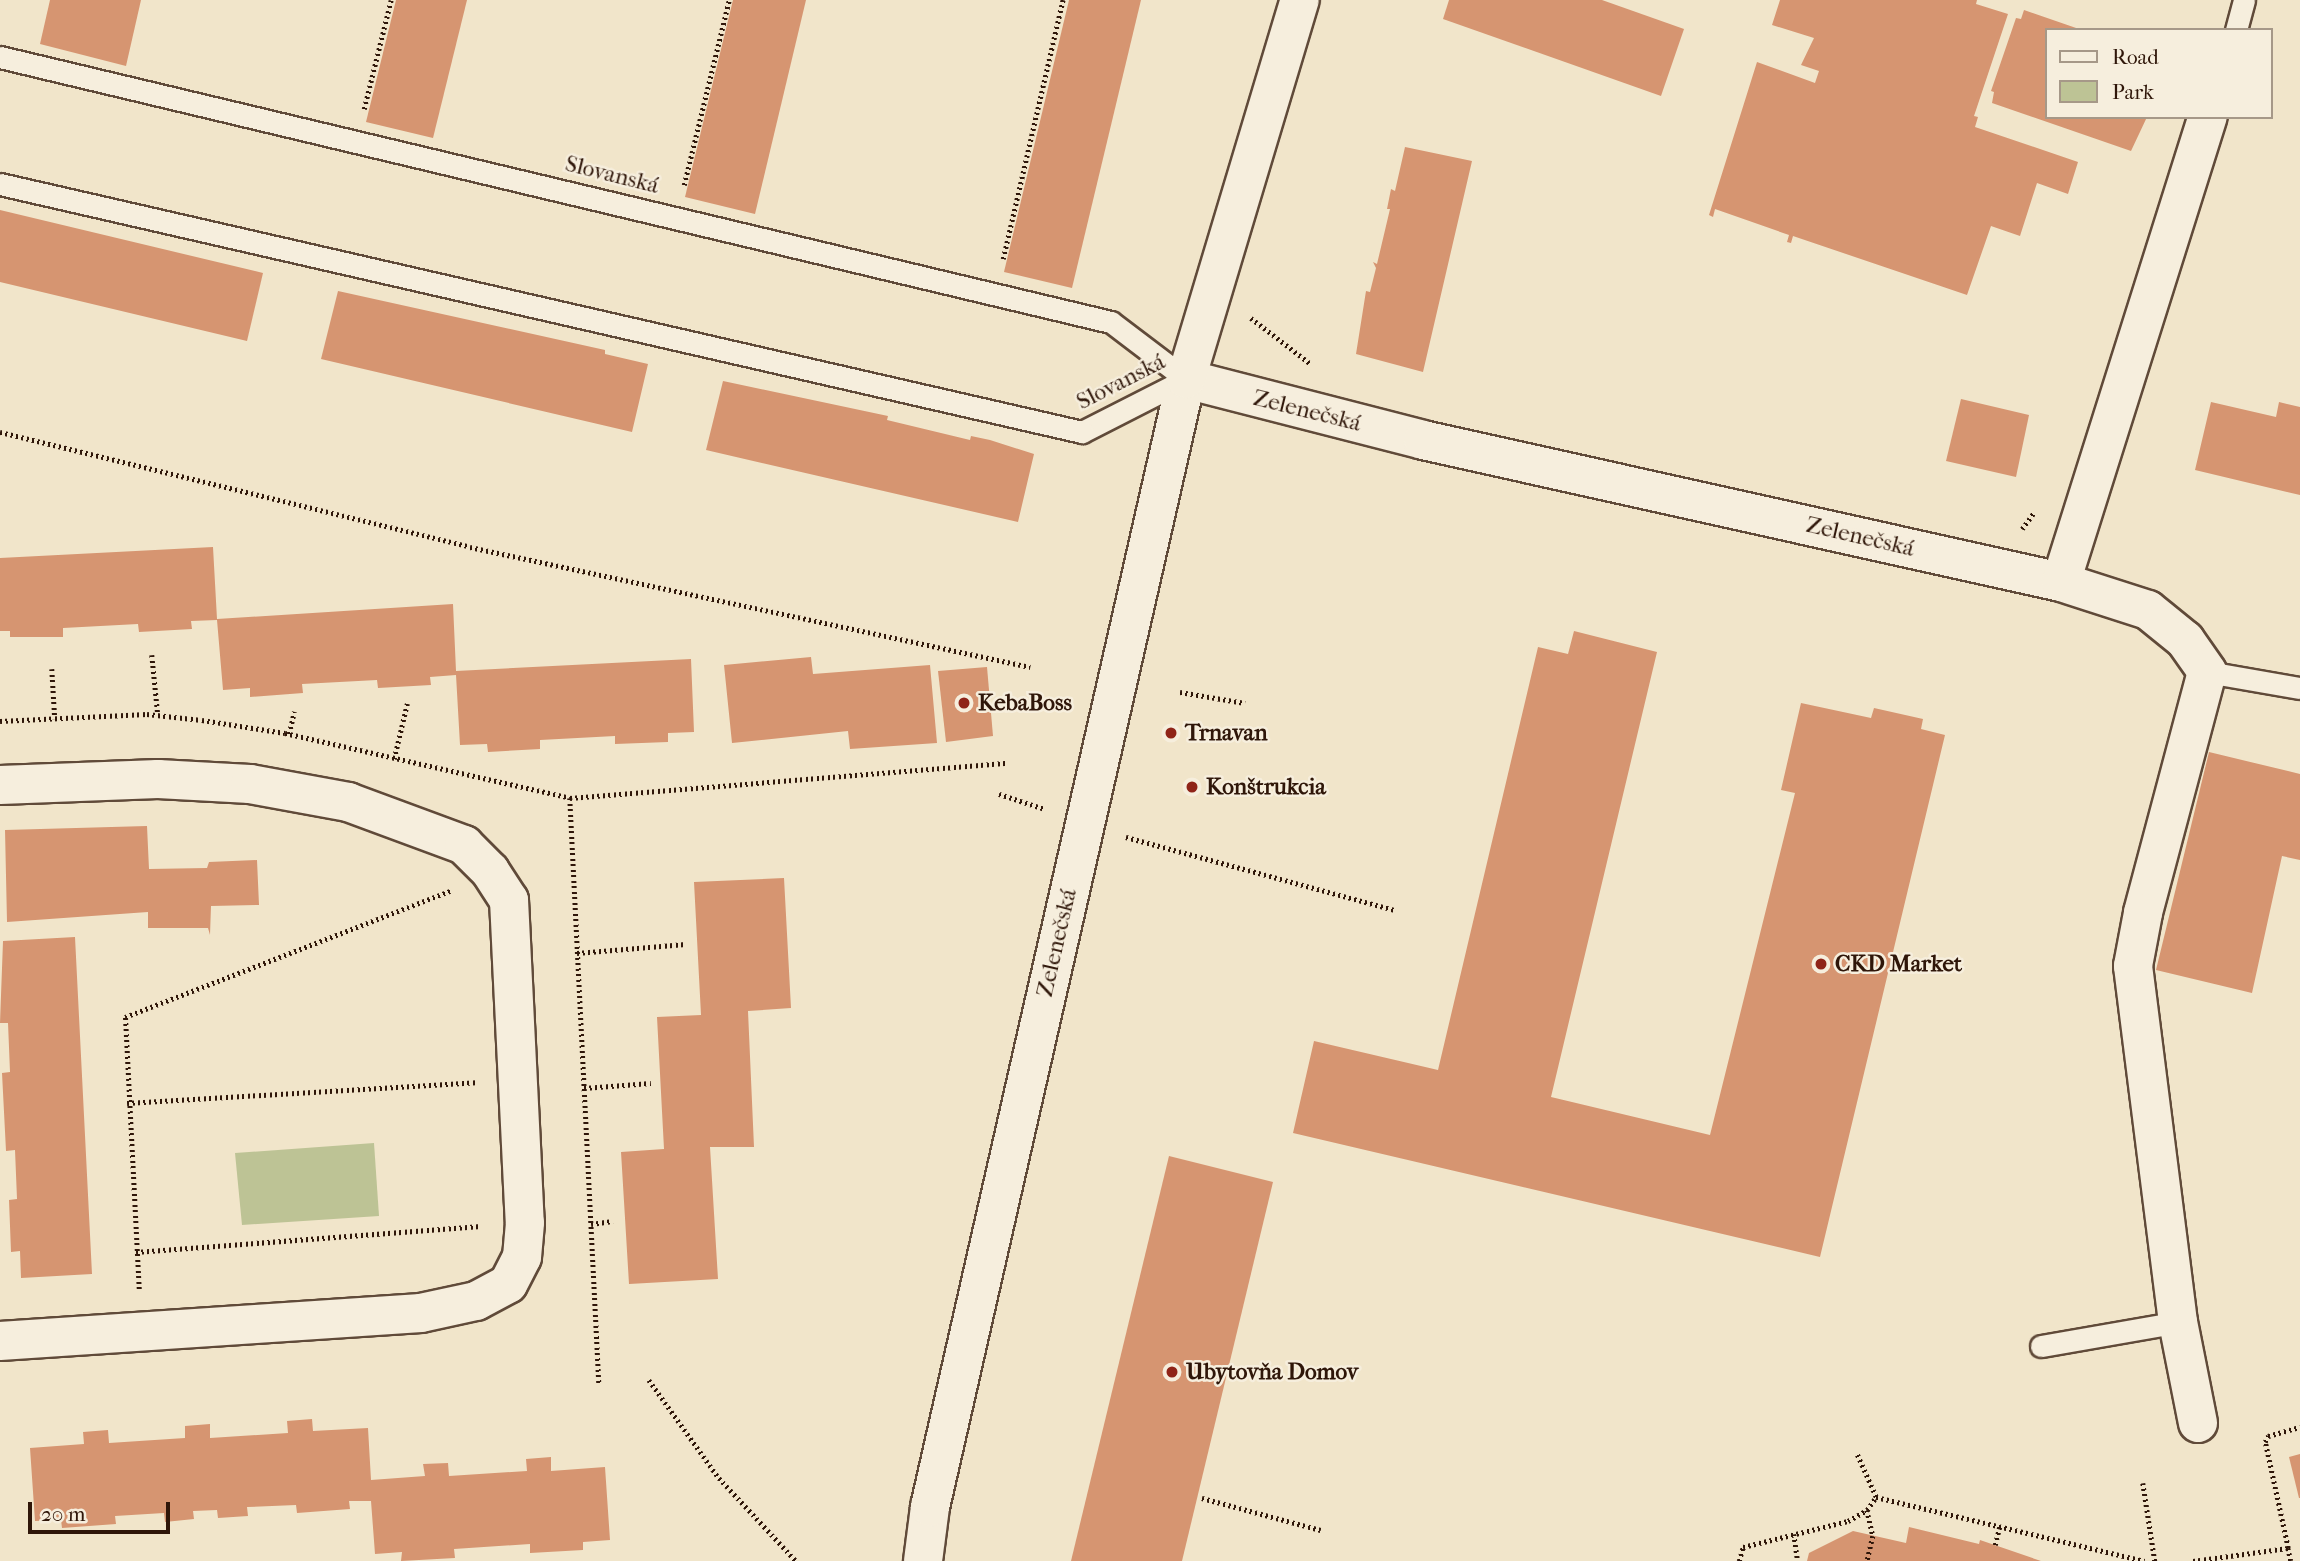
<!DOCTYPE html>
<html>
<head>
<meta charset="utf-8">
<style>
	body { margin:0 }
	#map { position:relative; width:2300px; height:1561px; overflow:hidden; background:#f1e5ca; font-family:"IM FELL French Canon",serif }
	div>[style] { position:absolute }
	.green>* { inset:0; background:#bdc395 }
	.building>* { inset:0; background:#d69571 }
	.path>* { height:4.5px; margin-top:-2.25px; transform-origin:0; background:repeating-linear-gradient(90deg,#2f1609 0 2px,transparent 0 5.5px) }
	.roads { filter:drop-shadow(2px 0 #604a39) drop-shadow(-2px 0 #604a39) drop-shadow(0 2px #604a39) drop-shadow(0 -2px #604a39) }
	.service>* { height:21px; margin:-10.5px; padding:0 10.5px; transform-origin:10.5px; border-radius:10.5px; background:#f6eedd }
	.minor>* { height:38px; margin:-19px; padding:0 19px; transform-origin:19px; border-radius:19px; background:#f6eedd }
	.tertiary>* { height:38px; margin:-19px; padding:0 19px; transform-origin:19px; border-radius:19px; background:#f6eedd }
	.dots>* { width:19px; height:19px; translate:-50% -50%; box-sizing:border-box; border:4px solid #f6eedd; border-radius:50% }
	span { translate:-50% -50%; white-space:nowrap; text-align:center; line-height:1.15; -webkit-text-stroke:5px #f6eedd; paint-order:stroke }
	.street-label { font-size:23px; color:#2f1609 }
	.poi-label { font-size:23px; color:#2f1609; font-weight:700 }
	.left { translate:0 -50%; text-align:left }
	.legend { position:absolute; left:2045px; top:28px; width:228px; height:91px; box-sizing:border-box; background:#f6eedd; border:2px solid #a69888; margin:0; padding:9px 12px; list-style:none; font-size:21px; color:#2f1609 }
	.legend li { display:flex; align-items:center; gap:14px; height:35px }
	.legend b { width:35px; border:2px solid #a69888 }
	.scale { position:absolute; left:28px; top:1502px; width:142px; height:32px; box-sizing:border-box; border:4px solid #2f1609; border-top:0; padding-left:9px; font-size:21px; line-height:24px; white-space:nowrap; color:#2f1609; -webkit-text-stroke:5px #f6eedd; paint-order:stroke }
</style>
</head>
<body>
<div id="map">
	<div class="green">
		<div style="clip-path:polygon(374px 1143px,379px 1216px,242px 1225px,235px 1153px)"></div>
	</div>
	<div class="building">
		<div style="clip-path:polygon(50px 0,141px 0,126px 66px,40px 44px)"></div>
		<div style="clip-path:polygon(396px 0,467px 0,433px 138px,366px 122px)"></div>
		<div style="clip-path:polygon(733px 0,806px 0,755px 214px,685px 197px)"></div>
		<div style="clip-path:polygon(1069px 0,1141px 0,1072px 288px,1004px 272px)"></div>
		<div style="clip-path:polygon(1449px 0,1602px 0,1684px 29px,1661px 96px,1443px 19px)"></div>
		<div style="clip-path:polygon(1780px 0,1977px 0,1976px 4px,2008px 14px,1974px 116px,1978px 117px,1975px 127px,2078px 162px,2068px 194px,2037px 183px,2020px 236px,1991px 226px,1967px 295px,1793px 236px,1791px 243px,1787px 242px,1789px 235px,1715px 209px,1713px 217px,1709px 215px,1757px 62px,1815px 83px,1819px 71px,1801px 65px,1814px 38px,1772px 25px)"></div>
		<div style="clip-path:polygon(2024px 10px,2079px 29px,2046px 30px,2046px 117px,2147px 117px,2131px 151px,1992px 103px,1994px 92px,1991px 91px,2016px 18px,2021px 19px)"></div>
		<div style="clip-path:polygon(1405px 147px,1472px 161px,1423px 372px,1356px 354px,1366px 291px,1370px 292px,1376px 268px,1373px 262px,1377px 264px,1390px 209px,1387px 209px,1391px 189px,1395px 191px)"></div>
		<div style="clip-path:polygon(0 210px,263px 273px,247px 341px,0 282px)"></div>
		<div style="clip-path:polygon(338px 291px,605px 350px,605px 354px,648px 364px,632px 432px,321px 359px)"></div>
		<div style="clip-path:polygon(723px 381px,888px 416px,887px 420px,970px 440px,971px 436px,990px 440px,1034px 454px,1018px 522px,706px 450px)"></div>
		<div style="clip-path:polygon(1961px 399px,2029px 415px,2016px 477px,1946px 461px)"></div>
		<div style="clip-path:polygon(2211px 402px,2276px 417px,2279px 402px,2300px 407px,2300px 495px,2195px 470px)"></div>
		<div style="clip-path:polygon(213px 547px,217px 619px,453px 604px,456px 671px,691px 659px,694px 732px,668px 733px,668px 742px,615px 744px,615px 736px,540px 740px,540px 749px,488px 752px,487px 744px,460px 745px,456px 675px,430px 677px,431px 685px,378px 688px,377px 680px,302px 684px,303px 693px,250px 697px,250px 688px,223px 690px,217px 620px,191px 621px,192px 629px,139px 632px,138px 624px,63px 628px,63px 637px,10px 637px,10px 631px,0 631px,0 558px)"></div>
		<div style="clip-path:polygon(1574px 631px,1657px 652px,1551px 1097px,1710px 1135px,1795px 793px,1781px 790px,1801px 703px,1871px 718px,1874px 708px,1923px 719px,1921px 729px,1945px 735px,1820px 1257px,1293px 1133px,1314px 1041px,1438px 1070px,1538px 647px,1568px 654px)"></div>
		<div style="clip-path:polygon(811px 657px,813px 674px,930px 665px,937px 743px,850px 749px,848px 731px,732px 743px,724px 665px)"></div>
		<div style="clip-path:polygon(987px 667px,993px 736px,946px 742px,938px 671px)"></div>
		<div style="clip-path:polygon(2209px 752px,2300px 774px,2300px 860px,2282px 856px,2252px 993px,2156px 970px)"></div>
		<div style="clip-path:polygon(147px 826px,149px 869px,207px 868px,209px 862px,257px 860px,259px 905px,211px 906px,210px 935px,208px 928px,148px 928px,148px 912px,7px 922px,5px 830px)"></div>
		<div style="clip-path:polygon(784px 878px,791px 1008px,748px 1011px,754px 1147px,710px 1147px,718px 1279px,629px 1284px,621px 1152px,664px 1149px,657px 1017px,701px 1015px,694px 882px)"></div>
		<div style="clip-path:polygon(75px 937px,92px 1274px,21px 1278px,20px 1251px,11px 1252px,9px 1200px,17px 1199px,15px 1150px,6px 1151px,2px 1073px,10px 1072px,8px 1023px,0 1023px,3px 941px)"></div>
		<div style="clip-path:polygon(1169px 1156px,1273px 1182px,1182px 1561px,1071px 1561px)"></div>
		<div style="clip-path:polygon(312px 1419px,313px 1431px,368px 1428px,371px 1480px,425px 1476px,423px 1464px,448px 1463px,449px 1476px,527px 1471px,526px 1459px,551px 1457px,551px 1471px,605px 1467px,610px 1540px,583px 1542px,583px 1550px,530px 1553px,530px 1544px,454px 1549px,455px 1558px,401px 1561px,402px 1552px,375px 1554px,371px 1501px,349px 1501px,350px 1509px,297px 1513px,296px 1505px,247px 1507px,248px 1516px,218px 1518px,217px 1510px,193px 1511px,194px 1519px,165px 1522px,164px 1513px,115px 1516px,116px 1524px,62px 1528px,61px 1520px,35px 1521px,30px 1448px,84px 1444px,83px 1432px,108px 1430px,109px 1443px,185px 1438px,185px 1426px,210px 1424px,210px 1438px,288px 1433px,287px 1421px)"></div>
		<div style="clip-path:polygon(2300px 1454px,2300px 1498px,2299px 1498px,2289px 1457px)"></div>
		<div style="clip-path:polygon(1909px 1527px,1979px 1544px,1980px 1540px,2041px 1561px,1807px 1561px,1809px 1553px,1853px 1531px,1906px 1543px)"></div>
	</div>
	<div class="path">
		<div style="left:364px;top:109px;width:112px;rotate:-76.1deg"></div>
		<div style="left:684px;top:185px;width:190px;rotate:-76.3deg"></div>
		<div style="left:1003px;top:259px;width:266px;rotate:-77deg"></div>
		<div style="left:1251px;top:318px;width:76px;rotate:37.5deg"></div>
		<div style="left:0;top:432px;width:484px;rotate:13.7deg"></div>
		<div style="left:470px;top:547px;width:573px;rotate:12.09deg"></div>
		<div style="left:2022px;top:529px;width:19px;rotate:-54deg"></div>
		<div style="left:152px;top:655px;width:60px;rotate:84.3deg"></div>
		<div style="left:52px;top:669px;width:50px;rotate:86.6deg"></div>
		<div style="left:1180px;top:692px;width:66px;rotate:9.6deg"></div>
		<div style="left:0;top:721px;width:147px;rotate:-2.7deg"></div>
		<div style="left:147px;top:714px;width:55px;rotate:6.2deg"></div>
		<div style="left:202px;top:720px;width:84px;rotate:8.9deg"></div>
		<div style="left:285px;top:733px;width:292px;rotate:12.8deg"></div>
		<div style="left:570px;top:798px;width:586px;rotate:87.16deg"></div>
		<div style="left:289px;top:734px;width:23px;rotate:-77deg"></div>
		<div style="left:394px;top:759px;width:57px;rotate:-76.7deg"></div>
		<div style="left:999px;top:794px;width:48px;rotate:18.1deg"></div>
		<div style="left:570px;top:798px;width:439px;rotate:-4.6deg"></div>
		<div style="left:1126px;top:837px;width:279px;rotate:15.2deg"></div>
		<div style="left:577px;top:953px;width:109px;rotate:-4.7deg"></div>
		<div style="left:584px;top:1088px;width:67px;rotate:-4.3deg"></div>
		<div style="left:127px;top:1103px;width:350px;rotate:-3.4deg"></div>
		<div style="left:591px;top:1224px;width:22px;rotate:-8deg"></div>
		<div style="left:136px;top:1252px;width:346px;rotate:-4.3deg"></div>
		<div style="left:139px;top:1289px;width:272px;rotate:-92.9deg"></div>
		<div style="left:125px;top:1017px;width:349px;rotate:-21.2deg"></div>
		<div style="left:649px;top:1380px;width:120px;rotate:54.5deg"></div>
		<div style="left:719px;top:1478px;width:113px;rotate:47.1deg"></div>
		<div style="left:2143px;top:1483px;width:79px;rotate:81.3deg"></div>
		<div style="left:1876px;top:1497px;width:276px;rotate:13.4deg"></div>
		<div style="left:1202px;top:1498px;width:123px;rotate:15.1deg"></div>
		<div style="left:1867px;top:1510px;width:27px;rotate:77deg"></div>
		<div style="left:1873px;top:1536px;width:26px;rotate:103deg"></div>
		<div style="left:1794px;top:1534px;width:27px;rotate:82deg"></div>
		<div style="left:1995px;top:1545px;width:21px;rotate:-76deg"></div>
		<div style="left:2288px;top:1548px;width:108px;rotate:-102.2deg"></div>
		<div style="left:2265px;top:1442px;width:7px;rotate:-63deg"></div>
		<div style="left:2268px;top:1436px;width:33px;rotate:-16deg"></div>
		<div style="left:1739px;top:1561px;width:15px;rotate:-74deg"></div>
		<div style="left:1743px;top:1547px;width:108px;rotate:-13.9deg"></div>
		<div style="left:1848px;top:1521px;width:22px;rotate:-30deg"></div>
		<div style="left:1867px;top:1510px;width:16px;rotate:-55deg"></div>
		<div style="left:1876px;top:1497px;width:49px;rotate:-114deg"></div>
		<div style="left:2193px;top:1561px;width:96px;rotate:-7.8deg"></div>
		<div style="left:2288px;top:1548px;width:13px;rotate:77deg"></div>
	</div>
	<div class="roads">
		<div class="service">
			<div style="left:2236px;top:30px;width:31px;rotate:-75deg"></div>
			<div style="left:0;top:57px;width:1142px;rotate:13.42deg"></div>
			<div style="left:1111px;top:322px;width:94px;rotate:37.2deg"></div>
			<div style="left:1186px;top:379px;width:117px;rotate:153deg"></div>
			<div style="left:1082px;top:432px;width:1110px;rotate:-167.09deg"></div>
			<div style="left:2207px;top:672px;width:94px;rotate:9.8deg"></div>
			<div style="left:2041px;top:1346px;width:139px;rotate:-9.9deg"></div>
		</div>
		<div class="minor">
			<div style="left:1186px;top:379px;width:245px;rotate:14.4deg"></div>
			<div style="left:1423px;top:440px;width:654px;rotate:12.55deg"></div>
			<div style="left:2061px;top:582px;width:488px;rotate:-72.5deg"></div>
			<div style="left:2061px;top:582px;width:91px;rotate:17.8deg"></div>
			<div style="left:2148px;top:610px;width:48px;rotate:39deg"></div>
			<div style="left:2185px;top:640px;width:39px;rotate:55deg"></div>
			<div style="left:2207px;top:672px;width:249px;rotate:104.9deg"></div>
			<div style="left:2143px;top:913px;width:54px;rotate:100.7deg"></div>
			<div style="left:2133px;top:966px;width:359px;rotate:82.8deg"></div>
			<div style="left:2178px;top:1322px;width:103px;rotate:78.8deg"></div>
			<div style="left:0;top:785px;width:158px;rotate:-2.2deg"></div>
			<div style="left:158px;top:779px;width:92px;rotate:3.1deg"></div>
			<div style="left:250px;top:784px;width:100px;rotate:10.4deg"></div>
			<div style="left:348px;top:802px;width:124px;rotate:20.3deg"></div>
			<div style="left:464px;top:845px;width:37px;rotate:45deg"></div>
			<div style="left:490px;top:871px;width:35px;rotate:57deg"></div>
			<div style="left:509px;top:900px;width:323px;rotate:87.2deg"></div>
			<div style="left:525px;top:1223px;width:34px;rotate:95deg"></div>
			<div style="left:522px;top:1257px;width:30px;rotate:117deg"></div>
			<div style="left:508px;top:1284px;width:36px;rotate:152deg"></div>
			<div style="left:476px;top:1301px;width:56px;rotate:167.7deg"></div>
			<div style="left:421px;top:1313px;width:422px;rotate:176.2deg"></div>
		</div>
		<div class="tertiary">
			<div style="left:923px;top:1561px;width:54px;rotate:-82.6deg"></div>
			<div style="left:930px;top:1507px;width:1157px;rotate:-77.21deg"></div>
			<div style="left:1186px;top:379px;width:396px;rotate:-73.3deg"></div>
		</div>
	</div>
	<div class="dots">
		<div style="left:964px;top:703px;background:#8f2418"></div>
		<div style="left:1171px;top:733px;background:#8f2418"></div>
		<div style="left:1192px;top:787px;background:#8f2418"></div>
		<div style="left:1821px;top:964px;background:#8f2418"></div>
		<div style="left:1172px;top:1372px;background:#8f2418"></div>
	</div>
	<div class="street-label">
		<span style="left:612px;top:175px;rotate:14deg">Slovanská</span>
		<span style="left:1121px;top:382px;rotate:-27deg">Slovanská</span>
		<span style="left:1307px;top:411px;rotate:14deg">Zelenečská</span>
		<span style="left:1860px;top:537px;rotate:13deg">Zelenečská</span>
		<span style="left:1057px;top:943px;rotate:-77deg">Zelenečská</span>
	</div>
	<div class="poi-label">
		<span class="left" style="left:978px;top:703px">KebaBoss</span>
		<span class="left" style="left:1185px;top:733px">Trnavan</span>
		<span class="left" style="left:1206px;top:787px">Konštrukcia</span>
		<span class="left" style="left:1835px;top:964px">CKD Market</span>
		<span class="left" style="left:1186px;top:1372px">Ubytovňa Domov</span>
	</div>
	<ul class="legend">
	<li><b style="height:9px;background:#f6eedd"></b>Road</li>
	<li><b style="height:19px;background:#bdc395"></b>Park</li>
	</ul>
	<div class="scale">20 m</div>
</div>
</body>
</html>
